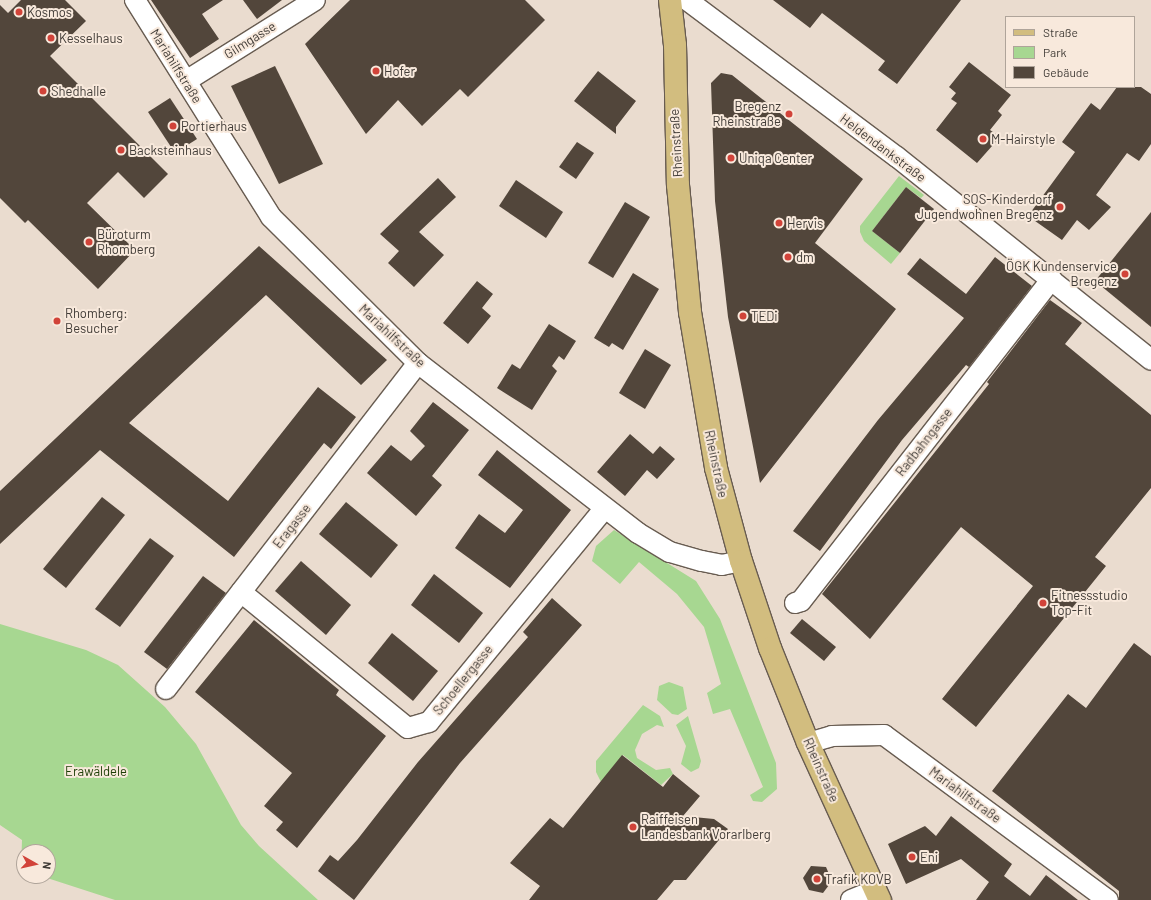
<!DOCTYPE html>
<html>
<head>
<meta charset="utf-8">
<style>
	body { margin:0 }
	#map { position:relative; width:1151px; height:900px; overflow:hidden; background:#eadccf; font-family:Barlow,sans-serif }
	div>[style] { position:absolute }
	.green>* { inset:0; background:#a7d791 }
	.building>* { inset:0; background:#52463b }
	.roads { filter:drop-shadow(1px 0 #685c51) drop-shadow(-1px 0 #685c51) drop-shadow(0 1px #685c51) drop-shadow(0 -1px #685c51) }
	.minor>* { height:20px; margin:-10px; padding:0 10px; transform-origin:10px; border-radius:10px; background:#fff }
	.major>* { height:22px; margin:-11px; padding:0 11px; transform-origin:11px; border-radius:11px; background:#d2bd7f }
	.dots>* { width:11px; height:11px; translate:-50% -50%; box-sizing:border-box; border:2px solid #f8e9dc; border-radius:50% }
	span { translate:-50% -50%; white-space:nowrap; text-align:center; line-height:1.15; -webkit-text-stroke:4px #f8e9dc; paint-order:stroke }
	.poi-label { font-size:13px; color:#413c37 }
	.left { translate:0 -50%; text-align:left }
	.right { translate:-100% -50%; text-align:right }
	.street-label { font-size:13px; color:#413c37 }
	.park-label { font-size:13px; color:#1d3e06 }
	.legend { position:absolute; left:1005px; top:16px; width:130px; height:72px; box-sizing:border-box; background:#f8e9dc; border:1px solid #afa49a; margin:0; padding:5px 7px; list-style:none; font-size:12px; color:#413c37 }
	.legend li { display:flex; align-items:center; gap:8px; height:20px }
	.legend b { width:20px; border:1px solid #afa49a }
	.north { position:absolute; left:16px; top:844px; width:40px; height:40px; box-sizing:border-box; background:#f8e9dc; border:1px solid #afa49a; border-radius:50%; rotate:98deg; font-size:11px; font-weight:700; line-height:16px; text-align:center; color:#413c37 }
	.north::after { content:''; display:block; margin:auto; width:14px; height:18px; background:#d14339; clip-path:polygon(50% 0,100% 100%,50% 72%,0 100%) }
</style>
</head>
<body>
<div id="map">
	<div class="green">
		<div style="clip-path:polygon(899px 176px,924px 195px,921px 198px,906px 187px,872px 231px,900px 253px,891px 264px,864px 241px,860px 232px,860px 226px)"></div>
		<div style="clip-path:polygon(614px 530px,696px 581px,720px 619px,776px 763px,777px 789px,762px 802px,753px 801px,750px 795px,763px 787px,730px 709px,713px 714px,707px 693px,721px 684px,704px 627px,677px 594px,639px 562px,620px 584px,592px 561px,596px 546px)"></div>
		<div style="clip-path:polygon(0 624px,86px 650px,118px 665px,165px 707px,196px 744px,241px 825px,259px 846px,318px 900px,115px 900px,41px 876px,48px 876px,48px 852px,24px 852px,21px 870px,22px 840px,0 825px)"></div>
		<div style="clip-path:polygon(669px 682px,683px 687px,687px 709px,678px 715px,672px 714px,657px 700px,659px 686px)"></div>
		<div style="clip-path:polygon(643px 705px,660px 716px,664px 727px,657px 725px,642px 734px,635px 750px,637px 758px,656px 770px,670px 768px,673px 774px,661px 785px,623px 755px,601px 782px,596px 772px,596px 761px)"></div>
		<div style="clip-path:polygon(688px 716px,701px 761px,699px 768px,691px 772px,681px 764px,686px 746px,676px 725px)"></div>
	</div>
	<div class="building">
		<div style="clip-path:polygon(21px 0,65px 0,86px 21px,50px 56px,168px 174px,144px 198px,118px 172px,87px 203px,135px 250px,98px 289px,28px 220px,25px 223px,0 198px,0 5px,8px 13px)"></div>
		<div style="clip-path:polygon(151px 0,223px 0,202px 14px,219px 39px,190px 58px)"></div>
		<div style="clip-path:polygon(243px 0,282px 0,257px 19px)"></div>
		<div style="clip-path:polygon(350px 0,525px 0,545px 20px,468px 97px,460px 89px,422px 126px,398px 100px,366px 134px,305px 44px)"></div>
		<div style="clip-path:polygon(773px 0,961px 0,897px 84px,878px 70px,885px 61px,822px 13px,810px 28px)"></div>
		<div style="clip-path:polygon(969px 62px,1011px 95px,998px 111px,1002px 115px,990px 130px,1000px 137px,977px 163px,936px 130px,957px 103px,951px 99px,956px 93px,949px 87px)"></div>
		<div style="clip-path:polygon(275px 66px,323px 164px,279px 184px,231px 86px)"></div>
		<div style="clip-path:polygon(598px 71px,636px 101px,616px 127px,616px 134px,574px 101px)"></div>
		<div style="clip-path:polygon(721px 73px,732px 75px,863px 179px,815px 243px,896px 309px,760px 483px,728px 317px,715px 201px,711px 83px)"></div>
		<div style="clip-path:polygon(1117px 87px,1141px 87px,1151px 94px,1151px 144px,1139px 161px,1127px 153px,1096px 195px,1111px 207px,1089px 230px,1077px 220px,1062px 240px,1028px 216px,1075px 152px,1062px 142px,1091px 103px,1100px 110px)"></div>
		<div style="clip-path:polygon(170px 98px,197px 139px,175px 153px,148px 112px)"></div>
		<div style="clip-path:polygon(577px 142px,594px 153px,576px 179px,559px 167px)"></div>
		<div style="clip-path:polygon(438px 178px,456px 197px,419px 232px,444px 255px,414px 287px,388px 263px,399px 251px,380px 234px)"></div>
		<div style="clip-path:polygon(516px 180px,563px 212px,546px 238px,499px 206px)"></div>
		<div style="clip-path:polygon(906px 187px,934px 209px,900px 253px,872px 231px)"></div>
		<div style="clip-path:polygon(625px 202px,650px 217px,613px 278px,588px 263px)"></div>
		<div style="clip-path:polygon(1151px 212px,1151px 327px,1095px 281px)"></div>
		<div style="clip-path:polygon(259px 246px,387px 360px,361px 385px,266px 295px,129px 423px,228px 501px,318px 387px,356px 417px,331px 449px,324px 443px,234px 557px,100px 450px,0 544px,0 491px)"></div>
		<div style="clip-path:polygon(995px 257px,1032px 286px,969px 367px,966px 365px,902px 440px,820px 551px,793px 531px,878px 420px,964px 318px,907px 274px,920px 258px,966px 294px)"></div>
		<div style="clip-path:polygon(633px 273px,659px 289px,623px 350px,612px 343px,609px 347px,594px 338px)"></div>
		<div style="clip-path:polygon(477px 281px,493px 294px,482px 308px,491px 316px,468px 344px,443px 323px)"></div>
		<div style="clip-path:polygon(1050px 300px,1082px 323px,1065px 344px,1151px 415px,1151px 488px,1095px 557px,1106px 566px,976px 727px,942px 699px,1033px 586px,961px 527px,870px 639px,822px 594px,989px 384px,987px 382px)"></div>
		<div style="clip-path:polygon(549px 324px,576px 341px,564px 360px,559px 356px,552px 366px,557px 371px,532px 410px,497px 388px,512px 364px,520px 369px)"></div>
		<div style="clip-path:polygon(645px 349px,671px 365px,645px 409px,619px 393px)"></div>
		<div style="clip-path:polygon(433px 402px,469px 430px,432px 476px,442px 485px,416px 516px,367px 473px,391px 445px,411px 461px,425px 446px,410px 431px)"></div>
		<div style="clip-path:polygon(630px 434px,653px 454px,660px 446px,675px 459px,657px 479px,647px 470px,625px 496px,597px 472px)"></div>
		<div style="clip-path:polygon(497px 450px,571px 510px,510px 588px,455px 548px,479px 514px,505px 533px,523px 510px,478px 475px)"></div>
		<div style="clip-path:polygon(102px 497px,125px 515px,66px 588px,43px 569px)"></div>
		<div style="clip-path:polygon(346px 502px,398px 545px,371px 578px,319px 534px)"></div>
		<div style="clip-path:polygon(150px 538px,174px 556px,120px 627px,95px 609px)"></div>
		<div style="clip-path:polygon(301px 561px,351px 605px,326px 635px,275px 591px)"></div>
		<div style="clip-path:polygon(434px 574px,483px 613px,459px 643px,411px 605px)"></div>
		<div style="clip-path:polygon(203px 576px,226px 593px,167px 669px,144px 652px)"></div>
		<div style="clip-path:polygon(552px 598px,582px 625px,460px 763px,354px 900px,318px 871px,330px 855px,338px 861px,357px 840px,418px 762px,528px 637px,523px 632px)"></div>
		<div style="clip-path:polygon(802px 619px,836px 647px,824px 661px,790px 633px)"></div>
		<div style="clip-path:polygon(254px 620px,339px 690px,336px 695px,386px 736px,297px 848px,276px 830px,283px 822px,264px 806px,292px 773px,195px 692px)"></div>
		<div style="clip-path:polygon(392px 633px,438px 671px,413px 701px,368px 663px)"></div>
		<div style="clip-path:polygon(1134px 643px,1151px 656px,1151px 900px,1119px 900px,1119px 891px,992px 791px,1068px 694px,1086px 708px)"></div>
		<div style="clip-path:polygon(622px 755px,663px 787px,673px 774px,700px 796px,683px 816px,714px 819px,728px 829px,686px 880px,674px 880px,657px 900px,529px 900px,540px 886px,510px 863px,550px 818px,563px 828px)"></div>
		<div style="clip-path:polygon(951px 816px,1012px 864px,1004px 876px,1030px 896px,1046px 875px,1078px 900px,976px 900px,989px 882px,961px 859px,906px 884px,888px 844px,925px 826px,936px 836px)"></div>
		<div style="clip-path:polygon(811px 866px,826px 867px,832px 881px,823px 893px,809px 890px,803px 878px)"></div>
	</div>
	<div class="roads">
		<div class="minor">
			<div style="left:135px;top:0;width:256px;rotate:57.9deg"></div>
			<div style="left:271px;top:217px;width:207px;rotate:44.8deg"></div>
			<div style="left:418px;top:363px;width:278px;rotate:37.7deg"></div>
			<div style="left:638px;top:533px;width:37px;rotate:31deg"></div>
			<div style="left:670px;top:552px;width:33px;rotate:16deg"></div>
			<div style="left:702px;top:561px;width:20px;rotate:11deg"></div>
			<div style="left:722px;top:565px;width:19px;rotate:-12deg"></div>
			<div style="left:687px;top:0;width:262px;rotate:36.8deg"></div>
			<div style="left:897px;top:157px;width:325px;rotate:38.6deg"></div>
			<div style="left:186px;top:81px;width:152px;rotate:-32.1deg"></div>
			<div style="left:241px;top:592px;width:215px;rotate:39.2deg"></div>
			<div style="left:408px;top:728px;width:22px;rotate:-16deg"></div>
			<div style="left:429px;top:722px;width:274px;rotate:-50.6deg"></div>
			<div style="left:795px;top:603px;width:6px;rotate:-18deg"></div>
			<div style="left:801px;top:601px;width:408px;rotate:-52.1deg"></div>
			<div style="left:166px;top:689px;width:412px;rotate:-52.3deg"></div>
			<div style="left:808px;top:743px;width:25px;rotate:-16deg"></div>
			<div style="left:832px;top:736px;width:52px;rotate:-1.1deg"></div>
			<div style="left:884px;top:735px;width:278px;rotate:36.4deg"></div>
			<div style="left:851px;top:900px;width:27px;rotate:-22deg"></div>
		</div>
		<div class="major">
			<div style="left:670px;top:0;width:45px;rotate:83.7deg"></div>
			<div style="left:675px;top:45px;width:140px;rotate:88.8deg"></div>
			<div style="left:678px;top:185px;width:128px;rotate:84.6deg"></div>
			<div style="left:690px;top:312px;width:158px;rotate:80.5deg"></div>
			<div style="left:716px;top:468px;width:96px;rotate:75deg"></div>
			<div style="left:741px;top:561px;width:92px;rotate:71.6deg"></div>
			<div style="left:770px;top:648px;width:102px;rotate:68.2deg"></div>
			<div style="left:808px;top:743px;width:173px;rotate:65.4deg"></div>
		</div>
	</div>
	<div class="dots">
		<div style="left:19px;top:12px;background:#d14339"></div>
		<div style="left:51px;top:38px;background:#d14339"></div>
		<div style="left:376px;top:71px;background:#d14339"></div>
		<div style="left:43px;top:91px;background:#d14339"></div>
		<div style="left:789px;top:114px;background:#d14339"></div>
		<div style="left:173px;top:126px;background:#d14339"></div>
		<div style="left:983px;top:139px;background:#d14339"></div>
		<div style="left:121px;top:150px;background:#d14339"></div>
		<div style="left:731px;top:158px;background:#d14339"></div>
		<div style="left:1060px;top:207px;background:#d14339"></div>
		<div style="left:779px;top:223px;background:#d14339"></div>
		<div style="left:89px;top:242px;background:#d14339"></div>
		<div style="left:788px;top:257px;background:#d14339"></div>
		<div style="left:1125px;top:274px;background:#d14339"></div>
		<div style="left:743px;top:316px;background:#d14339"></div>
		<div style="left:57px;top:321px;background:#d14339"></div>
		<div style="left:1043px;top:603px;background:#d14339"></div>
		<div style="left:633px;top:827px;background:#d14339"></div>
		<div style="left:912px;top:857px;background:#d14339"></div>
		<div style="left:817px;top:879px;background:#d14339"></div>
	</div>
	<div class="poi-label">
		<span class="left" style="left:27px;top:12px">Kosmos</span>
		<span class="left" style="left:59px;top:38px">Kesselhaus</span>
		<span class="left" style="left:384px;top:71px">Hofer</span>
		<span class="left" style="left:51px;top:91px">Shedhalle</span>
		<span class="right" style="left:781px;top:114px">Bregenz<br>Rheinstraße</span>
		<span class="left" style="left:181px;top:126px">Portierhaus</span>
		<span class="left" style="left:991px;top:139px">M-Hairstyle</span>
		<span class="left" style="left:129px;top:150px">Backsteinhaus</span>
		<span class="left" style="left:739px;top:158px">Uniqa Center</span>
		<span class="right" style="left:1052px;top:207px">SOS-Kinderdorf<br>Jugendwohnen Bregenz</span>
		<span class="left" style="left:787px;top:223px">Hervis</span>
		<span class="left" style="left:97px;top:242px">Büroturm<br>Rhomberg</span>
		<span class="left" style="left:796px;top:257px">dm</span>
		<span class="right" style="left:1117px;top:274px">ÖGK Kundenservice<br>Bregenz</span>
		<span class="left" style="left:65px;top:321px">Rhomberg:<br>Besucher</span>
		<span class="left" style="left:751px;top:316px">TEDi</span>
		<span class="left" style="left:1051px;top:603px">Fitnessstudio<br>Top-Fit</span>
		<span class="left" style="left:641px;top:827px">Raiffeisen<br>Landesbank Vorarlberg</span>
		<span class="left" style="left:920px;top:857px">Eni</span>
		<span class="left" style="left:825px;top:879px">Trafik KOVB</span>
	</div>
	<div class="street-label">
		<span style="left:250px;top:40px;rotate:-32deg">Gilmgasse</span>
		<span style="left:176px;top:66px;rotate:58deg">Mariahilfstraße</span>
		<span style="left:676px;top:143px;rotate:-93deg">Rheinstraße</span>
		<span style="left:883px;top:148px;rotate:37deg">Heldendankstraße</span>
		<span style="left:392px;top:336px;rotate:43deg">Mariahilfstraße</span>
		<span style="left:924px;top:442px;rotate:-52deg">Radbahngasse</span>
		<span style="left:716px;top:464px;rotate:78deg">Rheinstraße</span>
		<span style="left:292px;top:526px;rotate:-52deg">Eragasse</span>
		<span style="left:463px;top:680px;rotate:-51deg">Schoellergasse</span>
		<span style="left:821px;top:770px;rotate:66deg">Rheinstraße</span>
		<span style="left:965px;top:795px;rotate:36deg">Mariahilfstraße</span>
	</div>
	<div class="park-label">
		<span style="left:96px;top:771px">Erawäldele</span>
	</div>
	<ul class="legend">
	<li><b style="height:5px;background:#d2bd7f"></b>Straße</li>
	<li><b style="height:11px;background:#a7d791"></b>Park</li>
	<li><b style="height:11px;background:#52463b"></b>Gebäude</li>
	</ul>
	<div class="north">N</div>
</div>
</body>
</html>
